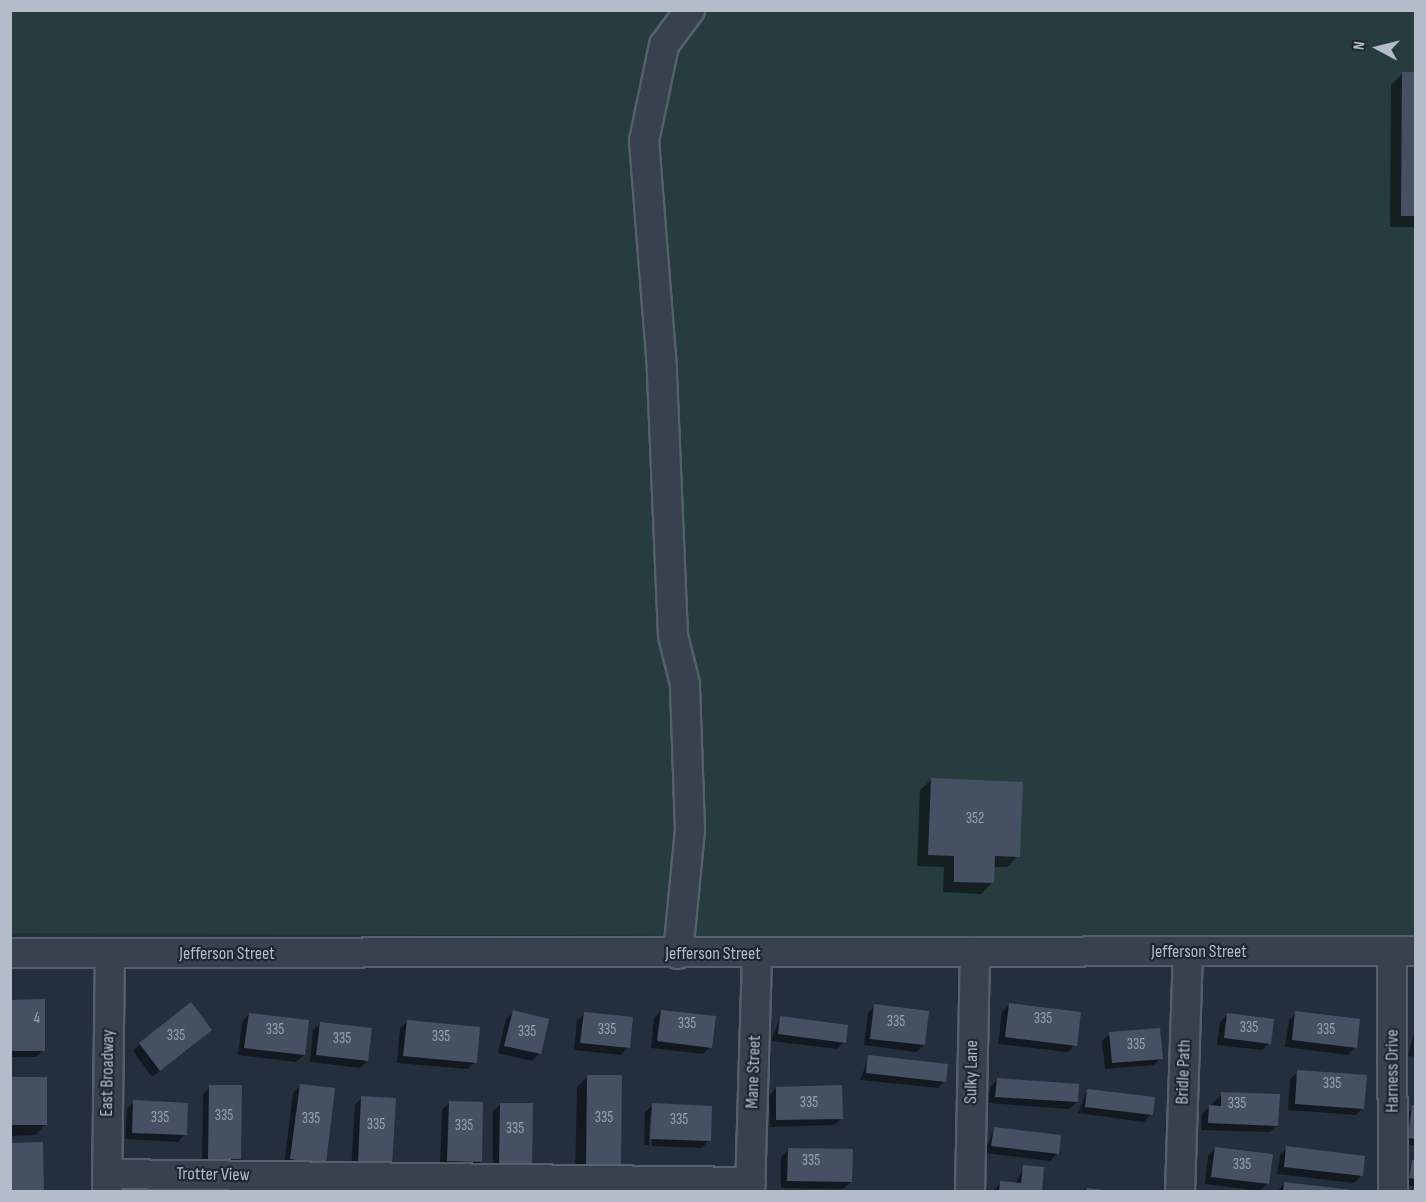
<!DOCTYPE html>
<html>
<head>
<meta charset="utf-8">
<style>
	body { margin:0 }
	#map { position:relative; width:1426px; height:1202px; overflow:hidden; background:#242f3e; font-family:"Sofia Sans Condensed",sans-serif }
	div>[style] { position:absolute }
	.green>* { inset:0; background:#263c3f }
	.shadow>* { inset:0; background:#0007 }
	.building>* { inset:0; background:#455162 }
	.roads { filter:drop-shadow(2px 0 #565f6c) drop-shadow(-2px 0 #565f6c) drop-shadow(0 2px #565f6c) drop-shadow(0 -2px #565f6c) }
	.minor>* { height:28px; margin:-14px; padding:0 14px; transform-origin:14px; border-radius:14px; background:#38414e }
	span { translate:-50% -50%; white-space:nowrap; text-align:center; line-height:1.15; -webkit-text-stroke:4.5px #1d2633; paint-order:stroke }
	.number-label { font-size:15px; color:#98a1af }
	.number-label span { -webkit-text-stroke-width:0 }
	.street-label { font-size:18px; color:#b4bcc9 }
	.frame { position:absolute; inset:0; border:12px solid #b4bcc9; pointer-events:none }
	.north { position:absolute; left:1348px; top:18px; width:60px; height:60px; -webkit-text-stroke:4px #1d2633; paint-order:stroke; rotate:277deg; font-size:16px; font-weight:700; line-height:24px; text-align:center; color:#b4bcc9 }
	.north::after { content:''; display:block; margin:auto; width:21px; height:27px; background:#b4bcc9; clip-path:polygon(50% 0,100% 100%,50% 72%,0 100%) }
</style>
</head>
<body>
<div id="map">
	<div class="green">
		<div style="clip-path:polygon(11px 11px,1415px 11px,1415px 939px,11px 933px)"></div>
	</div>
	<div class="shadow">
		<div style="clip-path:polygon(1402px 74px,1416px 74px,1416px 227px,1390px 227px,1391px 85px)"></div>
		<div style="clip-path:polygon(932px 779px,1018px 856px,1007px 867px,993px 867px,992px 883px,981px 894px,943px 892px,944px 867px,917px 866px,920px 790px)"></div>
		<div style="clip-path:polygon(10px 1001px,43px 1050px,36px 1057px,10px 1057px)"></div>
		<div style="clip-path:polygon(1009px 1005px,1075px 1045px,1068px 1052px,998px 1044px,1002px 1012px)"></div>
		<div style="clip-path:polygon(875px 1006px,924px 1045px,916px 1052px,864px 1045px,868px 1013px)"></div>
		<div style="clip-path:polygon(661px 1011px,710px 1047px,703px 1054px,651px 1048px,654px 1018px)"></div>
		<div style="clip-path:polygon(514px 1012px,548px 1020px,539px 1054px,532px 1061px,498px 1053px,506px 1019px)"></div>
		<div style="clip-path:polygon(1296px 1013px,1355px 1047px,1348px 1055px,1285px 1047px,1289px 1020px)"></div>
		<div style="clip-path:polygon(249px 1014px,304px 1055px,296px 1062px,238px 1055px,242px 1022px)"></div>
		<div style="clip-path:polygon(584px 1014px,628px 1047px,621px 1055px,574px 1050px,577px 1021px)"></div>
		<div style="clip-path:polygon(1227px 1015px,1269px 1043px,1262px 1050px,1217px 1045px,1220px 1022px)"></div>
		<div style="clip-path:polygon(780px 1018px,844px 1042px,837px 1049px,771px 1041px)"></div>
		<div style="clip-path:polygon(408px 1021px,475px 1062px,468px 1069px,397px 1063px,400px 1028px)"></div>
		<div style="clip-path:polygon(321px 1023px,367px 1061px,360px 1068px,310px 1062px,313px 1030px)"></div>
		<div style="clip-path:polygon(1416px 1024px,1416px 1057px,1408px 1056px)"></div>
		<div style="clip-path:polygon(1110px 1034px,1161px 1058px,1154px 1065px,1105px 1069px,1102px 1041px)"></div>
		<div style="clip-path:polygon(203px 1037px,152px 1077px,133px 1051px,140px 1044px)"></div>
		<div style="clip-path:polygon(869px 1057px,945px 1081px,938px 1088px,860px 1080px)"></div>
		<div style="clip-path:polygon(1298px 1072px,1363px 1108px,1356px 1115px,1288px 1110px,1290px 1079px)"></div>
		<div style="clip-path:polygon(588px 1076px,619px 1169px,575px 1179px,577px 1087px)"></div>
		<div style="clip-path:polygon(10px 1079px,46px 1124px,35px 1135px,10px 1136px)"></div>
		<div style="clip-path:polygon(997px 1080px,1077px 1102px,1069px 1109px,989px 1103px,990px 1087px)"></div>
		<div style="clip-path:polygon(300px 1086px,325px 1163px,284px 1166px,293px 1093px)"></div>
		<div style="clip-path:polygon(210px 1087px,240px 1159px,233px 1166px,202px 1166px,203px 1094px)"></div>
		<div style="clip-path:polygon(776px 1088px,842px 1118px,834px 1125px,770px 1127px,769px 1096px)"></div>
		<div style="clip-path:polygon(1087px 1090px,1151px 1114px,1144px 1122px,1078px 1113px)"></div>
		<div style="clip-path:polygon(1222px 1094px,1277px 1125px,1270px 1132px,1201px 1130px,1202px 1114px)"></div>
		<div style="clip-path:polygon(362px 1097px,391px 1164px,351px 1170px,355px 1105px)"></div>
		<div style="clip-path:polygon(134px 1102px,185px 1134px,178px 1142px,125px 1139px,127px 1109px)"></div>
		<div style="clip-path:polygon(449px 1103px,481px 1162px,473px 1169px,440px 1168px,442px 1110px)"></div>
		<div style="clip-path:polygon(501px 1104px,531px 1163px,524px 1171px,493px 1170px,493px 1111px)"></div>
		<div style="clip-path:polygon(653px 1105px,709px 1140px,702px 1148px,652px 1146px,650px 1110px,649px 1145px,644px 1145px,645px 1112px)"></div>
		<div style="clip-path:polygon(1416px 1107px,1416px 1146px,1402px 1144px,1405px 1114px)"></div>
		<div style="clip-path:polygon(994px 1128px,1057px 1153px,1050px 1161px,985px 1153px)"></div>
		<div style="clip-path:polygon(1215px 1148px,1268px 1183px,1260px 1191px,1205px 1184px,1208px 1156px)"></div>
		<div style="clip-path:polygon(1287px 1148px,1361px 1176px,1354px 1183px,1277px 1174px,1280px 1155px)"></div>
		<div style="clip-path:polygon(788px 1150px,851px 1182px,843px 1189px,781px 1188px,781px 1157px)"></div>
		<div style="clip-path:polygon(1412px 1161px,1416px 1162px,1416px 1186px,1403px 1185px)"></div>
		<div style="clip-path:polygon(1024px 1167px,1041px 1192px,993px 1192px,1000px 1183px,1015px 1184px)"></div>
		<div style="clip-path:polygon(1284px 1183px,1352px 1192px,1277px 1192px)"></div>
	</div>
	<div class="building">
		<div style="clip-path:polygon(1402px 72px,1416px 72px,1416px 216px,1401px 216px)"></div>
		<div style="clip-path:polygon(931px 778px,1023px 782px,1020px 857px,995px 856px,994px 883px,954px 882px,954px 856px,928px 855px)"></div>
		<div style="clip-path:polygon(45px 999px,45px 1051px,10px 1051px,10px 1000px)"></div>
		<div style="clip-path:polygon(191px 1002px,212px 1030px,160px 1071px,139px 1043px)"></div>
		<div style="clip-path:polygon(1009px 1003px,1081px 1012px,1077px 1046px,1005px 1037px)"></div>
		<div style="clip-path:polygon(874px 1004px,929px 1011px,925px 1045px,870px 1039px)"></div>
		<div style="clip-path:polygon(513px 1010px,549px 1019px,541px 1054px,504px 1046px)"></div>
		<div style="clip-path:polygon(661px 1010px,716px 1016px,712px 1048px,657px 1041px)"></div>
		<div style="clip-path:polygon(1295px 1011px,1360px 1019px,1357px 1048px,1292px 1040px)"></div>
		<div style="clip-path:polygon(584px 1012px,633px 1017px,630px 1048px,580px 1043px)"></div>
		<div style="clip-path:polygon(249px 1013px,309px 1020px,305px 1055px,244px 1048px)"></div>
		<div style="clip-path:polygon(1227px 1013px,1274px 1019px,1271px 1044px,1224px 1038px)"></div>
		<div style="clip-path:polygon(780px 1016px,848px 1025px,846px 1043px,778px 1034px)"></div>
		<div style="clip-path:polygon(407px 1020px,480px 1027px,477px 1063px,403px 1056px)"></div>
		<div style="clip-path:polygon(320px 1022px,372px 1028px,368px 1061px,316px 1055px)"></div>
		<div style="clip-path:polygon(1160px 1028px,1163px 1059px,1112px 1063px,1109px 1032px)"></div>
		<div style="clip-path:polygon(868px 1055px,948px 1064px,946px 1082px,866px 1073px)"></div>
		<div style="clip-path:polygon(1297px 1070px,1367px 1075px,1364px 1109px,1295px 1104px)"></div>
		<div style="clip-path:polygon(587px 1075px,622px 1075px,621px 1169px,586px 1168px)"></div>
		<div style="clip-path:polygon(10px 1077px,47px 1077px,47px 1125px,10px 1125px)"></div>
		<div style="clip-path:polygon(997px 1078px,1079px 1084px,1078px 1102px,995px 1097px)"></div>
		<div style="clip-path:polygon(300px 1084px,335px 1088px,326px 1164px,290px 1159px)"></div>
		<div style="clip-path:polygon(209px 1085px,242px 1085px,241px 1159px,208px 1159px)"></div>
		<div style="clip-path:polygon(842px 1085px,843px 1119px,776px 1120px,776px 1087px)"></div>
		<div style="clip-path:polygon(1087px 1089px,1155px 1097px,1153px 1115px,1085px 1107px)"></div>
		<div style="clip-path:polygon(1221px 1092px,1280px 1094px,1278px 1126px,1208px 1123px,1209px 1105px,1221px 1106px)"></div>
		<div style="clip-path:polygon(361px 1096px,396px 1098px,392px 1165px,358px 1163px)"></div>
		<div style="clip-path:polygon(133px 1100px,188px 1103px,187px 1135px,132px 1133px)"></div>
		<div style="clip-path:polygon(449px 1101px,483px 1102px,482px 1162px,447px 1161px)"></div>
		<div style="clip-path:polygon(500px 1103px,533px 1103px,532px 1164px,499px 1163px)"></div>
		<div style="clip-path:polygon(652px 1103px,712px 1106px,711px 1141px,650px 1139px)"></div>
		<div style="clip-path:polygon(1412px 1105px,1416px 1105px,1416px 1139px,1408px 1138px)"></div>
		<div style="clip-path:polygon(994px 1127px,1061px 1135px,1059px 1154px,991px 1146px)"></div>
		<div style="clip-path:polygon(43px 1142px,44px 1192px,10px 1192px,10px 1143px)"></div>
		<div style="clip-path:polygon(1286px 1146px,1365px 1156px,1363px 1176px,1284px 1167px)"></div>
		<div style="clip-path:polygon(1215px 1147px,1273px 1154px,1269px 1184px,1211px 1177px)"></div>
		<div style="clip-path:polygon(788px 1148px,853px 1149px,852px 1182px,787px 1181px)"></div>
		<div style="clip-path:polygon(1412px 1160px,1416px 1160px,1416px 1179px,1409px 1178px)"></div>
		<div style="clip-path:polygon(1023px 1165px,1044px 1167px,1042px 1192px,999px 1192px,1000px 1181px,1021px 1183px)"></div>
		<div style="clip-path:polygon(1284px 1182px,1352px 1190px,1352px 1192px,1283px 1192px)"></div>
		<div style="clip-path:polygon(1087px 1188px,1104px 1190px,1104px 1192px,1087px 1192px)"></div>
	</div>
	<div class="roads">
		<div class="minor">
			<div style="left:1392px;top:951px;width:241px;rotate:89.8deg"></div>
			<div style="left:10px;top:953px;width:1406px;rotate:-0.08deg"></div>
			<div style="left:678px;top:954px;width:125px;rotate:-84.5deg"></div>
			<div style="left:690px;top:830px;width:146px;rotate:-92deg"></div>
			<div style="left:685px;top:684px;width:49px;rotate:-104deg"></div>
			<div style="left:673px;top:636px;width:267px;rotate:-92.4deg"></div>
			<div style="left:662px;top:369px;width:229px;rotate:-94.5deg"></div>
			<div style="left:644px;top:141px;width:98px;rotate:-78.2deg"></div>
			<div style="left:664px;top:45px;width:44px;rotate:-53.4deg"></div>
			<div style="left:107px;top:1174px;width:644px;rotate:0.71deg"></div>
			<div style="left:107px;top:1192px;width:238px;rotate:-89.3deg"></div>
			<div style="left:750px;top:1192px;width:239px;rotate:-88.3deg"></div>
			<div style="left:970px;top:1192px;width:240px;rotate:-88.8deg"></div>
			<div style="left:1180px;top:1192px;width:240px;rotate:-88.1deg"></div>
		</div>
	</div>
	<div class="number-label">
		<span style="left:975px;top:819px">352</span>
		<span style="left:37px;top:1019px">4</span>
		<span style="left:1043px;top:1019px">335</span>
		<span style="left:896px;top:1022px">335</span>
		<span style="left:687px;top:1024px">335</span>
		<span style="left:1249px;top:1028px">335</span>
		<span style="left:275px;top:1030px">335</span>
		<span style="left:607px;top:1030px">335</span>
		<span style="left:1326px;top:1030px">335</span>
		<span style="left:527px;top:1032px">335</span>
		<span style="left:176px;top:1036px">335</span>
		<span style="left:441px;top:1037px">335</span>
		<span style="left:342px;top:1039px">335</span>
		<span style="left:1136px;top:1045px">335</span>
		<span style="left:1332px;top:1084px">335</span>
		<span style="left:809px;top:1103px">335</span>
		<span style="left:1237px;top:1104px">335</span>
		<span style="left:224px;top:1116px">335</span>
		<span style="left:160px;top:1118px">335</span>
		<span style="left:604px;top:1118px">335</span>
		<span style="left:311px;top:1119px">335</span>
		<span style="left:679px;top:1120px">335</span>
		<span style="left:376px;top:1125px">335</span>
		<span style="left:464px;top:1126px">335</span>
		<span style="left:515px;top:1129px">335</span>
		<span style="left:811px;top:1161px">335</span>
		<span style="left:1242px;top:1165px">335</span>
	</div>
	<div class="street-label">
		<span style="left:1199px;top:952px">Jefferson Street</span>
		<span style="left:227px;top:954px">Jefferson Street</span>
		<span style="left:713px;top:954px">Jefferson Street</span>
		<span style="left:1393px;top:1071px;rotate:-90deg">Harness Drive</span>
		<span style="left:754px;top:1072px;rotate:-88deg">Mane Street</span>
		<span style="left:972px;top:1072px;rotate:-89deg">Sulky Lane</span>
		<span style="left:1184px;top:1072px;rotate:-88deg">Bridle Path</span>
		<span style="left:108px;top:1073px;rotate:-89deg">East Broadway</span>
		<span style="left:213px;top:1175px;rotate:1deg">Trotter View</span>
	</div>
	<div class="frame"></div>
	<div class="north">N</div>
</div>
</body>
</html>
